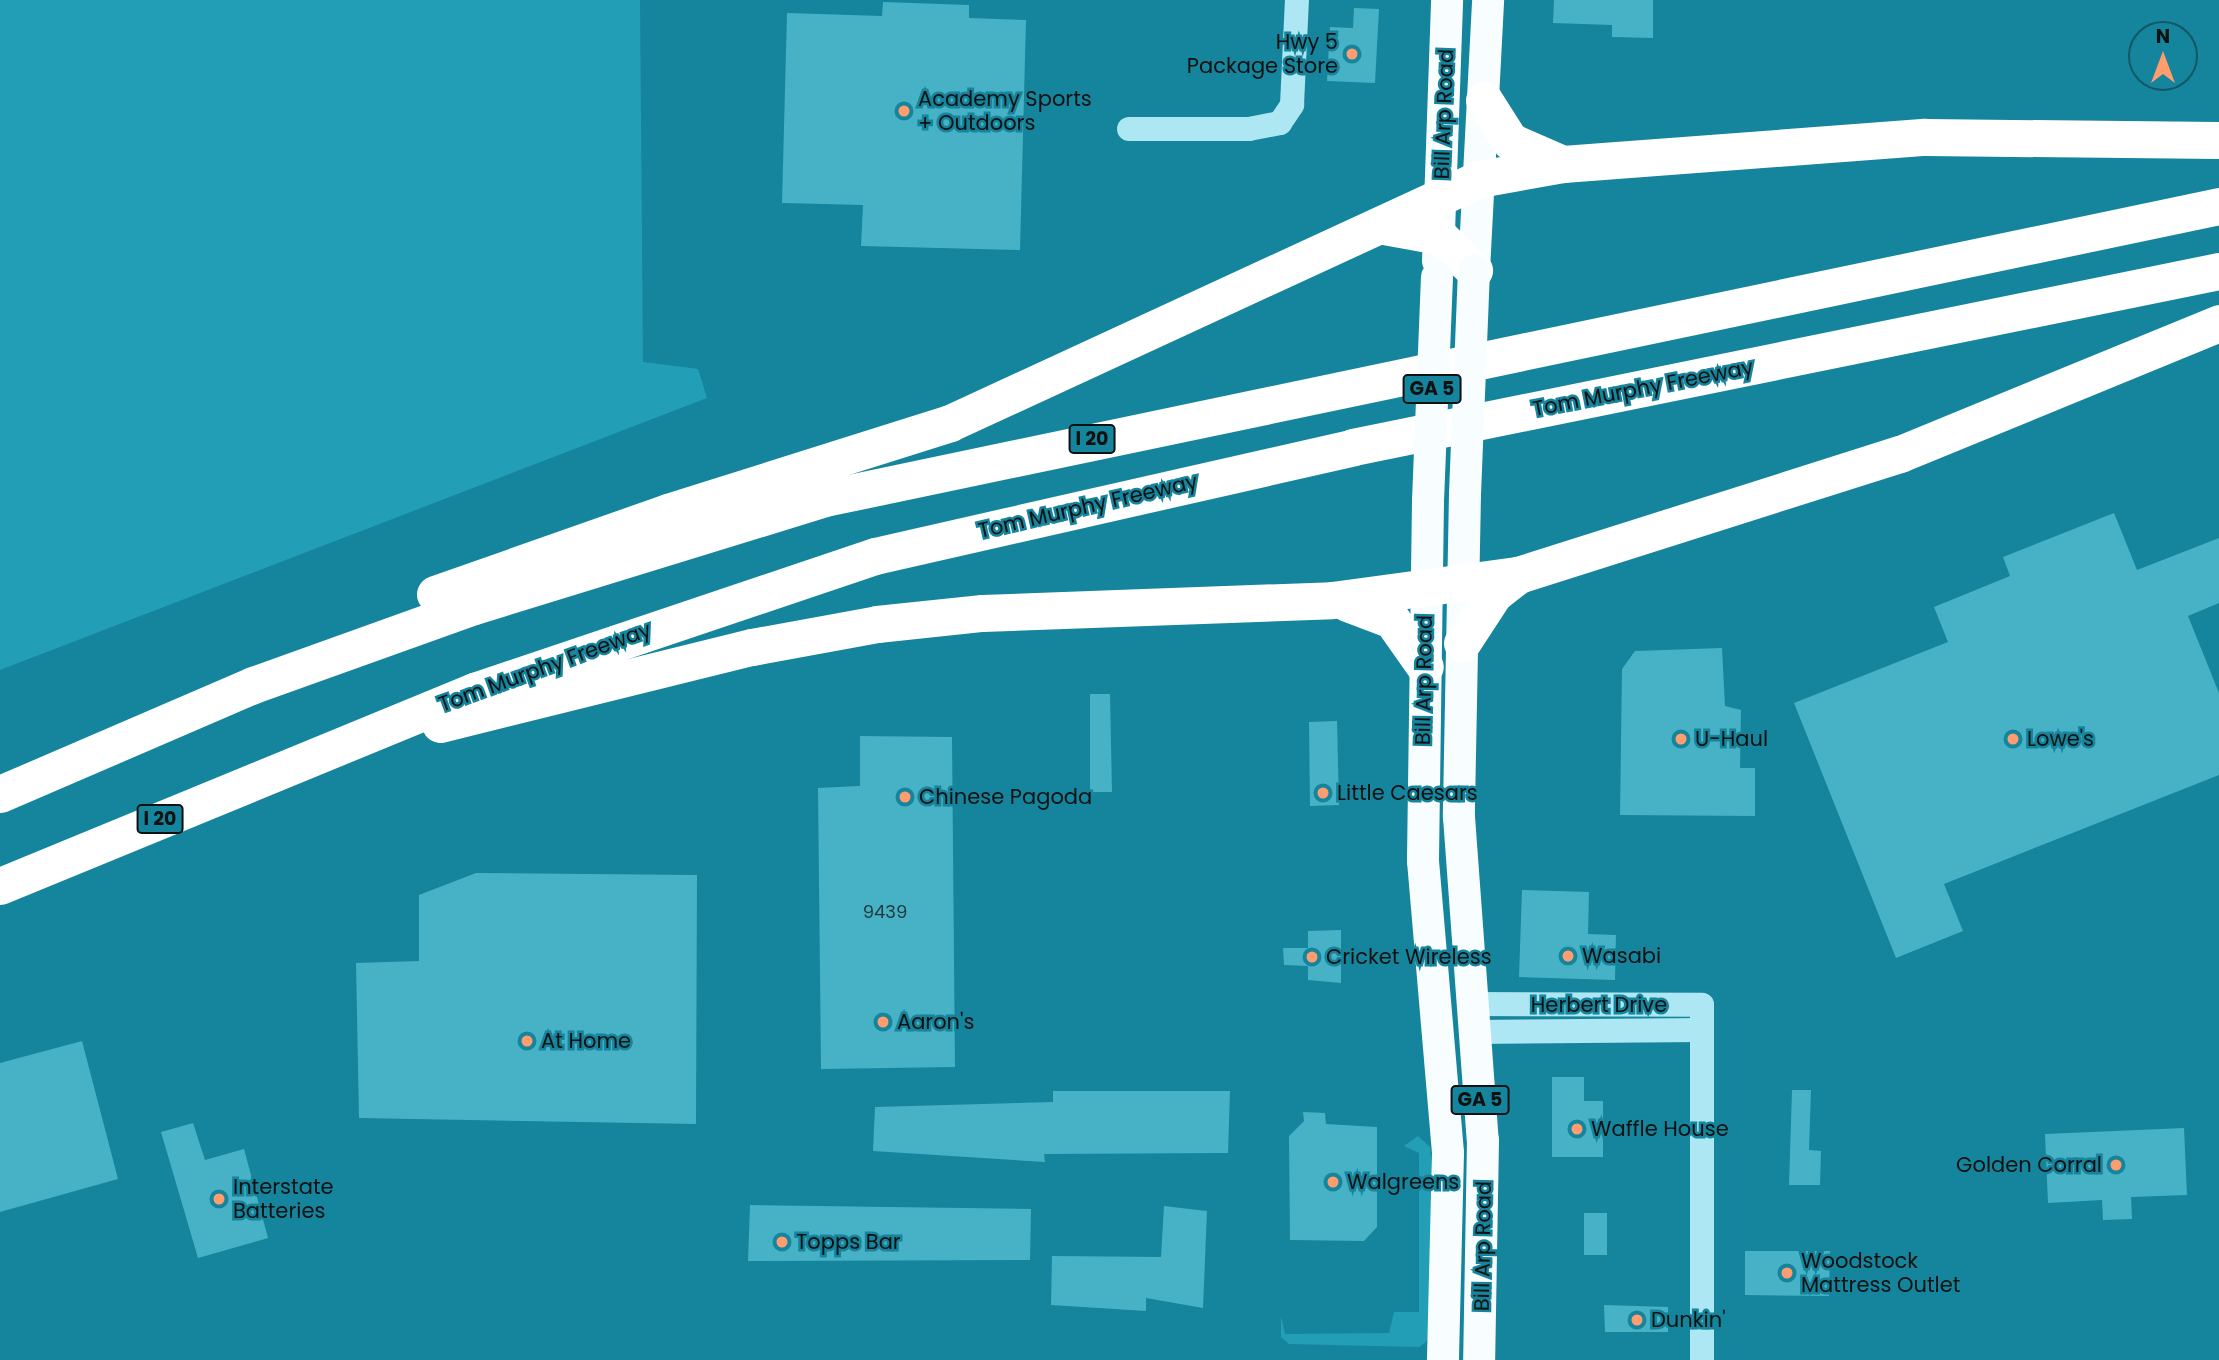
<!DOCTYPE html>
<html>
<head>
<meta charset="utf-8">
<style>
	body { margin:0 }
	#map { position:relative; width:2219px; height:1360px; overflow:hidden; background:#15859d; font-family:Poppins,sans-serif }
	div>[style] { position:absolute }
	.green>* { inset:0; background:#229fb7 }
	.building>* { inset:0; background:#47b1c6 }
	.minor>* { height:24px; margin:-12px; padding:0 12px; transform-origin:12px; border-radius:12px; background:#ace7f3 }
	.major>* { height:32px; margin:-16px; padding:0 16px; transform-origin:16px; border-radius:16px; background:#f8fdff }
	.highway>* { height:37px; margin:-18.5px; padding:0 18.5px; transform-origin:18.5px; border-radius:18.5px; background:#fff }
	.major-bridge>* { height:32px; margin:-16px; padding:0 16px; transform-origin:16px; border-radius:16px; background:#f8fdff }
	.dots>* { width:19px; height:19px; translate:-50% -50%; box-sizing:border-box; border:4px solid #15859d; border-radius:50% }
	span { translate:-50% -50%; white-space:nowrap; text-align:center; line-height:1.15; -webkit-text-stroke:5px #15859d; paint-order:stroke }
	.number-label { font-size:18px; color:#1e393e }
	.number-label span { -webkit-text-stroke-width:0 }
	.shield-label span { padding:2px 5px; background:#15859d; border:2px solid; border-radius:5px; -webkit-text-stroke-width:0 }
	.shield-label { font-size:19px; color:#111; font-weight:700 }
	.poi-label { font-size:21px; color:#111 }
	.right { translate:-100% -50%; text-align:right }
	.left { translate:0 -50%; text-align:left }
	.street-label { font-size:21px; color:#111 }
	.north { position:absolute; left:2128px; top:21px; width:70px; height:70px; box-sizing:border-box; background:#15859d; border:2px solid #135765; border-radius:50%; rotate:0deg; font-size:19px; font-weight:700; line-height:28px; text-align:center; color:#111 }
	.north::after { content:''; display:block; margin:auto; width:24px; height:32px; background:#ff9d6e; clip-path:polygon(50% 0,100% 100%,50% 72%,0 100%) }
</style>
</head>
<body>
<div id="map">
	<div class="green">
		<div style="clip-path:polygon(0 0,640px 0,643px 362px,698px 369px,707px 398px,0 670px)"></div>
		<div style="clip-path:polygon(1418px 1136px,1430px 1147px,1432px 1166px,1432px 1331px,1425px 1343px,1419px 1347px,1289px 1344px,1281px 1337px,1281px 1316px,1285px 1334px,1389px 1333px,1394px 1312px,1419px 1312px,1419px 1153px,1404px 1146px)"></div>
	</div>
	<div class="building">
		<div style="clip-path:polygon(1554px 0,1653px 0,1653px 38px,1612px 37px,1612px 25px,1553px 23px)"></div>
		<div style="clip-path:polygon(883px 2px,969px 5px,969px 18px,1026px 20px,1020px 250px,861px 246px,863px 205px,782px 203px,787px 13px,882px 16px)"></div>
		<div style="clip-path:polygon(1354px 8px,1379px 9px,1375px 83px,1327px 81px,1330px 27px,1353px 28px)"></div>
		<div style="clip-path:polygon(2114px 513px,2137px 570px,2219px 538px,2219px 603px,2188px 616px,2219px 693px,2219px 775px,1944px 884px,1963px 931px,1896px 958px,1794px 703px,1948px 642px,1934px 607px,2010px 576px,2003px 557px)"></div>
		<div style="clip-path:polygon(1722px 648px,1725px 706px,1741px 710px,1740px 768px,1755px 768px,1755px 816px,1620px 815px,1622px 669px,1635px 651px)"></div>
		<div style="clip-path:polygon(1090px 694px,1110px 694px,1112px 792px,1090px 792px)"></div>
		<div style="clip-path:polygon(1337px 721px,1339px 805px,1310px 806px,1309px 722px)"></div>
		<div style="clip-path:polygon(860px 736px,952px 737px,955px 1067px,821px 1069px,818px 788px,860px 786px)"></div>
		<div style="clip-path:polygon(476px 873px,697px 875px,696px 1124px,359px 1118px,356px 963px,419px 961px,419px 895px)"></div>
		<div style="clip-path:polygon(1522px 890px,1589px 892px,1588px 934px,1616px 935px,1615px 980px,1519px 977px)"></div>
		<div style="clip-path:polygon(1341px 930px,1341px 983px,1308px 980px,1308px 966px,1284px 965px,1283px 948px,1308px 948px,1308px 931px)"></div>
		<div style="clip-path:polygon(82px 1041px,118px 1179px,0 1212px,0 1063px)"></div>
		<div style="clip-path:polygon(1552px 1077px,1584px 1077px,1584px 1101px,1603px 1101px,1603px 1157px,1552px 1157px)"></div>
		<div style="clip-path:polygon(1792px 1090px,1811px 1090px,1809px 1150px,1821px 1151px,1820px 1185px,1789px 1185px)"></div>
		<div style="clip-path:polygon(1053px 1091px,1230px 1091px,1228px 1153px,1044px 1154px,1045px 1162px,873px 1151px,875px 1107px,1053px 1102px)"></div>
		<div style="clip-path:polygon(1303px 1112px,1325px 1113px,1326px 1124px,1377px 1127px,1377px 1227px,1364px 1241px,1290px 1240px,1289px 1136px,1304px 1121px)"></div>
		<div style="clip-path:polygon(193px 1123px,205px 1160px,244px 1149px,268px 1238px,198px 1258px,161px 1132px)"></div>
		<div style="clip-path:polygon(2184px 1128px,2187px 1195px,2131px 1197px,2132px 1219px,2103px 1220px,2102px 1200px,2048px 1203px,2045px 1134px)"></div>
		<div style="clip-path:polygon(750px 1205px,1031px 1209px,1030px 1260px,748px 1261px)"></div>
		<div style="clip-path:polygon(1164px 1206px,1207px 1211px,1203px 1308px,1146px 1298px,1146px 1311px,1051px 1305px,1052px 1256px,1161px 1257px)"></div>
		<div style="clip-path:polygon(1584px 1213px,1607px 1213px,1607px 1255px,1584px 1255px)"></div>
		<div style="clip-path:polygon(1745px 1251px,1830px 1251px,1829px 1296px,1745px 1295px)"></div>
		<div style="clip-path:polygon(1604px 1305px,1668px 1307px,1668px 1332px,1605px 1332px)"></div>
	</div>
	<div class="minor">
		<div style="left:1129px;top:129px;width:120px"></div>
		<div style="left:1249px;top:129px;width:32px;rotate:-11deg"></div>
		<div style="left:1280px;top:123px;width:22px;rotate:-56deg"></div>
		<div style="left:1292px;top:105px;width:105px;rotate:-87.3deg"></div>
		<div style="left:1471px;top:1004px;width:231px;rotate:0.2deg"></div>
		<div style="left:1702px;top:1005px;width:355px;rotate:90deg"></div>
		<div style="left:1473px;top:1032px;width:229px;rotate:-0.5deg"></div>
	</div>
	<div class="major">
		<div style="left:1438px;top:261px;width:261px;rotate:-88deg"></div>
		<div style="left:1474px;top:270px;width:270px;rotate:-87deg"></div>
		<div style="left:1465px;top:494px;width:323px;rotate:91.1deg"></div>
		<div style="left:1459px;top:817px;width:324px;rotate:85.8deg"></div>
		<div style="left:1483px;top:1140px;width:220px;rotate:91deg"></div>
		<div style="left:1428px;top:501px;width:360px;rotate:90.8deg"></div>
		<div style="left:1423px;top:861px;width:293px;rotate:85.1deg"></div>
		<div style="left:1448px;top:1153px;width:207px;rotate:91.4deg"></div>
	</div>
	<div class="highway">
		<div style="left:1484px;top:100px;width:49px;rotate:57.6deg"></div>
		<div style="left:1510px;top:141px;width:58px;rotate:23.5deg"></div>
		<div style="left:1384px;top:226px;width:56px;rotate:10.3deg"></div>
		<div style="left:1439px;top:236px;width:49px;rotate:44.2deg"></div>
		<div style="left:435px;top:594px;width:247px;rotate:-19.4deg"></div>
		<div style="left:668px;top:512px;width:296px;rotate:-17.5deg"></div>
		<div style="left:950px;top:423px;width:583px;rotate:-24.76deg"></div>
		<div style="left:1479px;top:179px;width:85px;rotate:-10.1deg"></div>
		<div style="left:1563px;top:164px;width:363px;rotate:-4.3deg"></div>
		<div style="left:1925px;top:137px;width:294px;rotate:0.6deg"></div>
		<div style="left:1347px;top:603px;width:48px;rotate:20.7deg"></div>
		<div style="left:1392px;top:620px;width:57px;rotate:54.9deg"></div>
		<div style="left:1462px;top:643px;width:59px;rotate:-56.9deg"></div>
		<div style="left:1494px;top:594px;width:31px;rotate:-38deg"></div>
		<div style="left:440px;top:724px;width:321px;rotate:-13.9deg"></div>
		<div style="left:752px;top:647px;width:127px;rotate:-10.4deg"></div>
		<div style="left:877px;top:624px;width:106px;rotate:-6deg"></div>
		<div style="left:982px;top:613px;width:350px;rotate:-2.1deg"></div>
		<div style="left:1332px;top:600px;width:188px;rotate:-7.7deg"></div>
		<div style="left:1518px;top:575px;width:401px;rotate:-17.6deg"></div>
		<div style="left:1900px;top:454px;width:345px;rotate:-22.3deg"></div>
		<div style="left:0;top:794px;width:275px;rotate:-23.3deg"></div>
		<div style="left:253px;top:685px;width:235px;rotate:-19.7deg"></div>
		<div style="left:474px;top:606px;width:367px;rotate:-17.1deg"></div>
		<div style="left:825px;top:498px;width:1424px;rotate:-11.83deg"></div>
		<div style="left:0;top:886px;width:513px;rotate:-22.36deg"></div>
		<div style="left:474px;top:691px;width:423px;rotate:-18.6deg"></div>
		<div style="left:875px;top:556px;width:490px;rotate:-12.8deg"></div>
		<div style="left:1353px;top:447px;width:884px;rotate:-11.49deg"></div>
	</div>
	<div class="major-bridge">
		<div style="left:1465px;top:494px;width:224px;rotate:-87.7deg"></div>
		<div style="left:1428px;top:501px;width:224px;rotate:-87.7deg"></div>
	</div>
	<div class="dots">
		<div style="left:1352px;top:54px;background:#ff9d6e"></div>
		<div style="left:904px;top:111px;background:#ff9d6e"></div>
		<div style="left:1681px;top:739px;background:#ff9d6e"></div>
		<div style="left:2013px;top:739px;background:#ff9d6e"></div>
		<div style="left:1323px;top:793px;background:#ff9d6e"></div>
		<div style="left:905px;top:797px;background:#ff9d6e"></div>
		<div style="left:1568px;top:956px;background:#ff9d6e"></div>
		<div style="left:1312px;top:957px;background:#ff9d6e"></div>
		<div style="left:883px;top:1022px;background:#ff9d6e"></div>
		<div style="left:527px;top:1041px;background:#ff9d6e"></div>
		<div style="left:1577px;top:1129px;background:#ff9d6e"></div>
		<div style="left:2116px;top:1165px;background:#ff9d6e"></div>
		<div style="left:1333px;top:1182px;background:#ff9d6e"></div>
		<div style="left:219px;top:1199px;background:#ff9d6e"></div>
		<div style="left:782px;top:1242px;background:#ff9d6e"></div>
		<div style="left:1787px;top:1273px;background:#ff9d6e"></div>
		<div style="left:1637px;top:1320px;background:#ff9d6e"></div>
	</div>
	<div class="number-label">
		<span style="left:885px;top:912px">9439</span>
	</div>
	<div class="shield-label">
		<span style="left:1432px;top:389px">GA 5</span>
		<span style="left:1092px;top:439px">I 20</span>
		<span style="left:160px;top:819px">I 20</span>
		<span style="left:1480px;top:1100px">GA 5</span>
	</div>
	<div class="poi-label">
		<span class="right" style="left:1338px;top:54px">Hwy 5<br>Package Store</span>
		<span class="left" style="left:918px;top:111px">Academy Sports<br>+ Outdoors</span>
		<span class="left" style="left:1695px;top:739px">U-Haul</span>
		<span class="left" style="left:2027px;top:739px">Lowe's</span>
		<span class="left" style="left:1337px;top:793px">Little Caesars</span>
		<span class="left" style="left:919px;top:797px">Chinese Pagoda</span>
		<span class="left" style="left:1582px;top:956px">Wasabi</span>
		<span class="left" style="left:1326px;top:957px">Cricket Wireless</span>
		<span class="left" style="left:897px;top:1022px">Aaron's</span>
		<span class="left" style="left:541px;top:1041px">At Home</span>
		<span class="left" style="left:1591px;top:1129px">Waffle House</span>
		<span class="right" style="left:2102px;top:1165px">Golden Corral</span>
		<span class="left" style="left:1347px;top:1182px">Walgreens</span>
		<span class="left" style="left:233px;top:1199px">Interstate<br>Batteries</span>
		<span class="left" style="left:796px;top:1242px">Topps Bar</span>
		<span class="left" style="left:1801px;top:1273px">Woodstock<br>Mattress Outlet</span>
		<span class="left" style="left:1651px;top:1320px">Dunkin'</span>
	</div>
	<div class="street-label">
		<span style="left:1444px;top:114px;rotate:-88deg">Bill Arp Road</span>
		<span style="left:1643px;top:388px;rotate:-11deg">Tom Murphy Freeway</span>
		<span style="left:1088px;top:506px;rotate:-13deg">Tom Murphy Freeway</span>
		<span style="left:545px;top:667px;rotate:-20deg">Tom Murphy Freeway</span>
		<span style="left:1424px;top:680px;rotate:-89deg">Bill Arp Road</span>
		<span style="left:1599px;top:1005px">Herbert Drive</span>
		<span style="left:1483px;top:1246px;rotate:-89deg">Bill Arp Road</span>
	</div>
	<div class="north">N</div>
</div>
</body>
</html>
